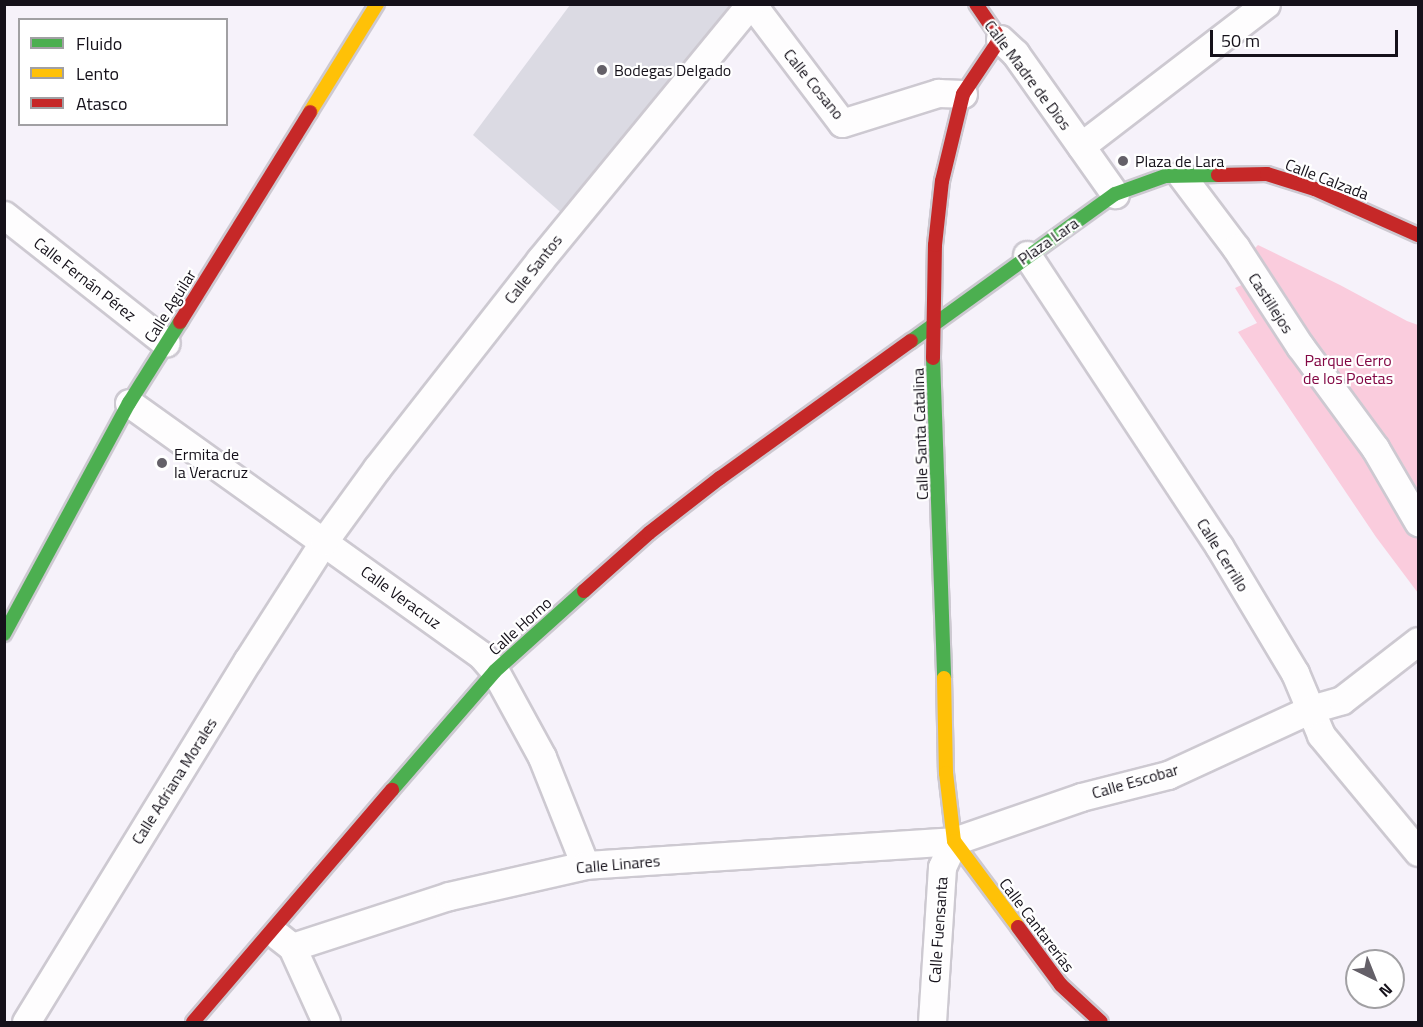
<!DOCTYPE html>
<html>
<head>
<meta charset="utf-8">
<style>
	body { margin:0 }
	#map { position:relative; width:1423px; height:1027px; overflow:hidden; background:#f6f2fa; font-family:"Titillium Web",sans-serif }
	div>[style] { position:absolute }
	.green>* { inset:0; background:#faccdd }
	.building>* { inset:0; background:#dbdae3 }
	.roads { filter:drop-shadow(2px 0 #cdc9d1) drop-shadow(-2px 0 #cdc9d1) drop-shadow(0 2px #cdc9d1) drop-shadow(0 -2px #cdc9d1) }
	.street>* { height:27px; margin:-13.5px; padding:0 13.5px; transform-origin:13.5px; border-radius:13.5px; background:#fefdfe }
	.fast>* { height:14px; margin:-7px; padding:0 7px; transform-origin:7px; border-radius:7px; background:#4caf50 }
	.slow>* { height:14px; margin:-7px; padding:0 7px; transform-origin:7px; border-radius:7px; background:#ffc107 }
	.jam>* { height:14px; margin:-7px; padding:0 7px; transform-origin:7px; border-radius:7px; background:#c62828 }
	.dots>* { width:16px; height:16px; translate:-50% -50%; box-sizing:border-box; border:3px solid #fff; border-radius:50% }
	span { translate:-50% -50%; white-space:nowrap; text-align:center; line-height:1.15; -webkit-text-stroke:4.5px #fff; paint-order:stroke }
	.poi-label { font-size:16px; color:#15111a }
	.left { translate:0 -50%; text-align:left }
	.street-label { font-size:16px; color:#15111a }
	.park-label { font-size:16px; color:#820744 }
	.frame { position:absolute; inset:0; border:6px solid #15111a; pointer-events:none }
	.legend { position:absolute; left:18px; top:18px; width:210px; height:108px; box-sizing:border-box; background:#fff; border:2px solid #a1a0a3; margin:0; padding:8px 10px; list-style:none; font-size:18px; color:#15111a }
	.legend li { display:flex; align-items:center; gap:12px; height:30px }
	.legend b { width:30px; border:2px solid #a1a0a3 }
	.north { position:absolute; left:1345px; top:949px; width:60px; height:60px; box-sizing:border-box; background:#fff; border:2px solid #a1a0a3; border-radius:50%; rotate:137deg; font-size:16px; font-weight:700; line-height:24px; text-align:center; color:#15111a }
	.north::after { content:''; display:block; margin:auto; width:21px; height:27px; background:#646068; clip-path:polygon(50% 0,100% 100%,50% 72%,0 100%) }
	.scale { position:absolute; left:1210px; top:30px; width:188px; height:27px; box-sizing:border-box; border:3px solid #15111a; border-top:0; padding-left:8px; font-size:18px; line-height:21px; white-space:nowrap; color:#15111a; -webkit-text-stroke:4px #fff; paint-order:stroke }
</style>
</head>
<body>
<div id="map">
	<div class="green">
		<div style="clip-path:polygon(1258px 245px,1340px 285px,1407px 321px,1418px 325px,1418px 593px,1376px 537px,1238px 332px,1257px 323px,1235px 288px,1250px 281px,1251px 252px)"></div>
	</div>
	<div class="building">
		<div style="clip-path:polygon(570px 5px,735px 5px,565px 216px,473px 135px)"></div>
	</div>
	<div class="roads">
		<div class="street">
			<div style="left:752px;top:4px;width:149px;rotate:52.9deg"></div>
			<div style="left:842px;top:123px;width:101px;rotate:-17.4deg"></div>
			<div style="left:938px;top:93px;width:25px;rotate:2deg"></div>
			<div style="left:1000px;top:39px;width:21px;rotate:43deg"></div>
			<div style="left:1015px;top:53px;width:173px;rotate:54.7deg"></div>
			<div style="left:1081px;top:146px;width:233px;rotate:-37.5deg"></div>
			<div style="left:1181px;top:175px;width:91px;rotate:53deg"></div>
			<div style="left:1236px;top:248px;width:117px;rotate:56.9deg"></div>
			<div style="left:1300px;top:346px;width:127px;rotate:53.7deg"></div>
			<div style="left:1375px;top:448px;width:86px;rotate:59.8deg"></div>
			<div style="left:4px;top:215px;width:206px;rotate:38.3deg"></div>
			<div style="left:1027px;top:255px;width:349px;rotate:56.6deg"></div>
			<div style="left:1219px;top:546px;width:148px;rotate:59.1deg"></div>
			<div style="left:1295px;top:673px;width:67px;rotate:67.2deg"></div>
			<div style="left:1321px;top:735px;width:152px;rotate:50.3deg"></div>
			<div style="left:129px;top:403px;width:433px;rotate:35.6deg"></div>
			<div style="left:481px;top:655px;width:21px;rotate:49deg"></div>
			<div style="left:495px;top:671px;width:98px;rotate:61.3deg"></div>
			<div style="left:542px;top:757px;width:116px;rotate:68.3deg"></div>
			<div style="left:278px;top:936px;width:18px;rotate:38deg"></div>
			<div style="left:292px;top:947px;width:82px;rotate:65.6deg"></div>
			<div style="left:292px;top:947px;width:165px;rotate:-18deg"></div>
			<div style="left:449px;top:896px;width:139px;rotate:-12.8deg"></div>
			<div style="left:585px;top:865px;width:370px;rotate:-3.7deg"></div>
			<div style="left:954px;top:841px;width:134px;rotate:-19.1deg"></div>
			<div style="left:1081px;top:797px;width:90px;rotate:-14.2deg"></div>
			<div style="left:1168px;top:775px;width:157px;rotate:-24.8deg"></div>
			<div style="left:1311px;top:709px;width:32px;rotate:-16deg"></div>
			<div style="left:1342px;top:700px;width:96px;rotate:-37.8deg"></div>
			<div style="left:26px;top:1022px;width:425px;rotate:-58.5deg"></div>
			<div style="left:248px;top:660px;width:141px;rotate:-57.4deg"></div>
			<div style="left:324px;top:541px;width:90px;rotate:-54deg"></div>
			<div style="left:377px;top:468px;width:264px;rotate:-51.9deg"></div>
			<div style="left:540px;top:260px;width:331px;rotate:-50.6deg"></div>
			<div style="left:932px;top:1022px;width:155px;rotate:-86.3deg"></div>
			<div style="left:942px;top:867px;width:29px;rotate:-65deg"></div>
		</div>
		<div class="fast">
			<div style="left:911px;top:341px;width:251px;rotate:-35.8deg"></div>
			<div style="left:1115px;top:194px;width:53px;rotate:-19.8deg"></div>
			<div style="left:1165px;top:176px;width:53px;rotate:-1.1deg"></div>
			<div style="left:933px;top:358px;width:320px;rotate:88deg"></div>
			<div style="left:4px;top:634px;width:263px;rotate:-61.6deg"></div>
			<div style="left:129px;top:403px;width:96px;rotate:-57.8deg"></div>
			<div style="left:392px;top:790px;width:157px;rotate:-49.1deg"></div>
			<div style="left:495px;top:671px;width:120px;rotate:-42deg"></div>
		</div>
		<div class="slow">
			<div style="left:310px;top:112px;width:127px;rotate:-58.2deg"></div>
			<div style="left:944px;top:678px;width:95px;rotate:88.8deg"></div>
			<div style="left:946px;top:773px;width:68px;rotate:83.3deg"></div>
			<div style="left:954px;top:841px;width:107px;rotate:53.3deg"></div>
		</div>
		<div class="jam">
			<div style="left:1218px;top:175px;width:49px;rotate:-1.2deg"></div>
			<div style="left:1267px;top:174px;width:50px;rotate:17.4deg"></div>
			<div style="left:1315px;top:189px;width:113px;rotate:24.1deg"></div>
			<div style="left:180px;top:322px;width:247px;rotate:-58.2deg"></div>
			<div style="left:933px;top:358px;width:113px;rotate:-89deg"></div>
			<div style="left:935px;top:245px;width:64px;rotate:-83.8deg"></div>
			<div style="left:942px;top:181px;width:89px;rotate:-76.4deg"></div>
			<div style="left:963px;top:94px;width:66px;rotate:-56.1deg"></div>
			<div style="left:1000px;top:39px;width:42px;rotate:-124.4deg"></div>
			<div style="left:584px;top:591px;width:87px;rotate:-41.7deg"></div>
			<div style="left:649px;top:533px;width:90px;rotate:-37.8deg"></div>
			<div style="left:720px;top:478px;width:235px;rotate:-35.7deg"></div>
			<div style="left:1018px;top:927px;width:72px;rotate:53.4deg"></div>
			<div style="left:1061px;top:985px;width:54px;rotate:42.8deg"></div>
			<div style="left:193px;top:1022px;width:306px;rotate:-49.4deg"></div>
		</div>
	</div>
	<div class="dots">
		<div style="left:602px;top:70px;background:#646068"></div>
		<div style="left:1123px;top:161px;background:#646068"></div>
		<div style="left:162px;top:463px;background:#646068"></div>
	</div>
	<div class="poi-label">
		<span class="left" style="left:614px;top:70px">Bodegas Delgado</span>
		<span class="left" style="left:1135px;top:161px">Plaza de Lara</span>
		<span class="left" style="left:174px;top:463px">Ermita de<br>la Veracruz</span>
	</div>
	<div class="street-label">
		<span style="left:1028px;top:75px;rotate:53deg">Calle Madre de Dios</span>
		<span style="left:814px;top:84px;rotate:51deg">Calle Cosano</span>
		<span style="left:1327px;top:179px;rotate:21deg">Calle Calzada</span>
		<span style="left:1048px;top:241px;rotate:-35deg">Plaza Lara</span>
		<span style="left:533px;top:269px;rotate:-52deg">Calle Santos</span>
		<span style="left:85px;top:279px;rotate:38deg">Calle Fernán Pérez</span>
		<span style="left:1271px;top:303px;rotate:57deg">Castillejos</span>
		<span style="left:170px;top:306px;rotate:-58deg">Calle Aguilar</span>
		<span style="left:920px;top:434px;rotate:-92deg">Calle Santa Catalina</span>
		<span style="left:1223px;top:555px;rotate:58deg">Calle Cerrillo</span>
		<span style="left:401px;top:597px;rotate:36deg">Calle Veracruz</span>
		<span style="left:520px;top:626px;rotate:-42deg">Calle Horno</span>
		<span style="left:174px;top:781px;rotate:-58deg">Calle Adriana Morales</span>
		<span style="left:1135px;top:781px;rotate:-16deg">Calle Escobar</span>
		<span style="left:618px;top:864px;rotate:-5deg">Calle Linares</span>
		<span style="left:1037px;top:925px;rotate:53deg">Calle Cantarerías</span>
		<span style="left:938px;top:930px;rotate:-86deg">Calle Fuensanta</span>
	</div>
	<div class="park-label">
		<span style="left:1348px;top:369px">Parque Cerro<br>de los Poetas</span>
	</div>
	<div class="frame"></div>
	<ul class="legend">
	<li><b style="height:8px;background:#4caf50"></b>Fluido</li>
	<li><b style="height:8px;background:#ffc107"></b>Lento</li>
	<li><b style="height:8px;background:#c62828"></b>Atasco</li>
	</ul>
	<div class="north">N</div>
	<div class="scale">50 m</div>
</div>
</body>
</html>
